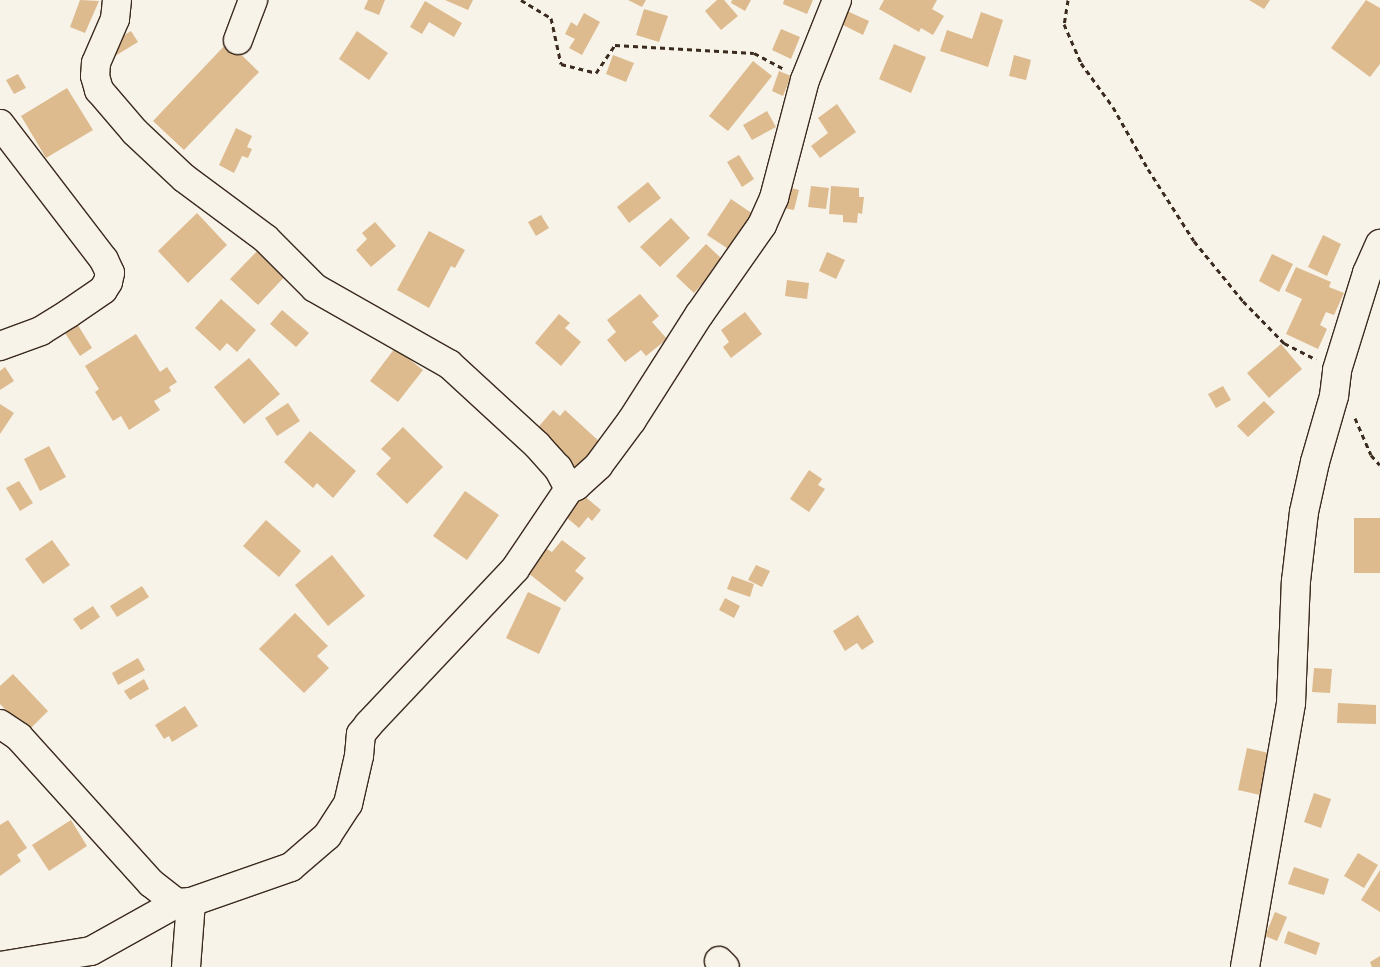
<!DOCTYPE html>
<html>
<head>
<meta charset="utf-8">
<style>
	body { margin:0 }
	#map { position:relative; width:1380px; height:967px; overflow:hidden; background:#f7f3e8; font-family:Caveat,sans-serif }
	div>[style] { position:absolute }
	.building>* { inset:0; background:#ddbb8f }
	.path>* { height:3px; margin-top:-1.5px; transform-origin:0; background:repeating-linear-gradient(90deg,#3b2a1e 0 5px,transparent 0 9px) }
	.roads { filter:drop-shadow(1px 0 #3b2a1e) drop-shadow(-1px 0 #3b2a1e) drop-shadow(0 1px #3b2a1e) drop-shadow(0 -1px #3b2a1e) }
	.minor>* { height:28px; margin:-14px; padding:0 14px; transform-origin:14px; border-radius:14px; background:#f7f3e8 }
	span { translate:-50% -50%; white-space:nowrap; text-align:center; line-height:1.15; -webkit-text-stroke:4px #f7f3e8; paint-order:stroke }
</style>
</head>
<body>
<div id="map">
	<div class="building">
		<div style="clip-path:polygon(80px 0,99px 1px,85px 33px,70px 27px)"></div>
		<div style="clip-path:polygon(368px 0,385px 0,379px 15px,364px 9px)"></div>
		<div style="clip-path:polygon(445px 0,473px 0,468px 10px)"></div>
		<div style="clip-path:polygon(628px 0,646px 0,642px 7px)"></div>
		<div style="clip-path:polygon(717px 0,724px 0,738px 16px,721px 30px,705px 11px)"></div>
		<div style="clip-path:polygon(732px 0,751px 0,745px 11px,731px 3px)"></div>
		<div style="clip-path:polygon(784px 0,813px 0,807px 14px,783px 4px)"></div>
		<div style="clip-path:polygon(884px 0,937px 0,932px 9px,944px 16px,933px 35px,921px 28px,919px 32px,879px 9px)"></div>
		<div style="clip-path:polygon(1249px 0,1270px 0,1264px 9px)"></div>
		<div style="clip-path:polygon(1366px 0,1380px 8px,1380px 64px,1370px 77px,1331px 48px)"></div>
		<div style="clip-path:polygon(425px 1px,462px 23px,454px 37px,429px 22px,422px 34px,410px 27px)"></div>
		<div style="clip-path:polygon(644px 9px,668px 16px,659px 42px,636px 35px)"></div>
		<div style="clip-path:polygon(847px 11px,869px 21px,863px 35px,841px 24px)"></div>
		<div style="clip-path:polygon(981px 12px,1003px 20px,988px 67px,940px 51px,947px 30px,972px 39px)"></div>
		<div style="clip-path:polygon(584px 13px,600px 22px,582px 55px,569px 48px,575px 39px,565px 34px,571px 22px,577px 26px)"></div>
		<div style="clip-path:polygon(781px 29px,800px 37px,791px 59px,772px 50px)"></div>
		<div style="clip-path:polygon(131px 31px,138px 42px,115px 56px,108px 45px)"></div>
		<div style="clip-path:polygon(357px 31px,388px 53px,369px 80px,339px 59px)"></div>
		<div style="clip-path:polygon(228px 42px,259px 72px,184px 150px,153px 121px)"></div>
		<div style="clip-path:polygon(894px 44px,926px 57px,911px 93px,879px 79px)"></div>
		<div style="clip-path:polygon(613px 55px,634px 63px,626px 82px,606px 74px)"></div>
		<div style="clip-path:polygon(1014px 55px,1031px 60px,1026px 80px,1009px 76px)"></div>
		<div style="clip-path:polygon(753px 61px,772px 76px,728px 131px,709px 116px)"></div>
		<div style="clip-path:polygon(779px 71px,791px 76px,783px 96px,772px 91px)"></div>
		<div style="clip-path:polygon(18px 74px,26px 88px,14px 94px,6px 80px)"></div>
		<div style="clip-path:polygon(67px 88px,93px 130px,46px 158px,21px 116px)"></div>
		<div style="clip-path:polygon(837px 104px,856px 132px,820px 158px,811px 146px,828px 133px,818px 118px)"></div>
		<div style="clip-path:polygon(767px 111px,776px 127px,752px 140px,743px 125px)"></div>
		<div style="clip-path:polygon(236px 128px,252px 136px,247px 147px,252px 149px,248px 158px,242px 156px,234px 173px,219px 165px)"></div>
		<div style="clip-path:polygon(739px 155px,754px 179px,742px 187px,727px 162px)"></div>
		<div style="clip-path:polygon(648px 182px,661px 198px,629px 223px,617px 207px)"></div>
		<div style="clip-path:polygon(811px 186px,829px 188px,826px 209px,808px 207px)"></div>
		<div style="clip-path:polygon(831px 186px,859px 188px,859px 197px,864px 197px,862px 214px,858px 213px,857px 223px,843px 222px,843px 215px,829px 214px)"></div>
		<div style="clip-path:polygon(788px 187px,799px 190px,794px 210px,783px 208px)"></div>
		<div style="clip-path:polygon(731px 199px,753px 214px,730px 250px,707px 235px)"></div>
		<div style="clip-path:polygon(197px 213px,227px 245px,188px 283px,158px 251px)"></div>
		<div style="clip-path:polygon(541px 215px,549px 228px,536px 236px,528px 222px)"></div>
		<div style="clip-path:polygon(671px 218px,690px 238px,660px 267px,640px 247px)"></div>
		<div style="clip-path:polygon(375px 222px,396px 246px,371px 267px,356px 250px,367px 239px,362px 233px)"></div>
		<div style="clip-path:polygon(429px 231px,465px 250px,455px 268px,451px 266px,429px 308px,397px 290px)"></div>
		<div style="clip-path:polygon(1323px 235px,1341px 244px,1327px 276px,1308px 267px)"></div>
		<div style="clip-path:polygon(706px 244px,722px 259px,712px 269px,719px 275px,706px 289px,701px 285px,694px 293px,676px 276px)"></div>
		<div style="clip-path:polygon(261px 247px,288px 273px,258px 305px,230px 279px)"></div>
		<div style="clip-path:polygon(827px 252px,845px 260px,836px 279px,819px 271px)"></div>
		<div style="clip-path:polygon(1272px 254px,1293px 264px,1279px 292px,1259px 281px)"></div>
		<div style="clip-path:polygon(1296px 267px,1331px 282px,1329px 287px,1344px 293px,1334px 315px,1326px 312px,1320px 325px,1327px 329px,1318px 349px,1286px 334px,1302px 299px,1285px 291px)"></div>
		<div style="clip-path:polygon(787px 280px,809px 283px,807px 299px,785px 296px)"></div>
		<div style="clip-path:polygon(640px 294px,659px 316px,652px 322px,667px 339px,646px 356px,641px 350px,625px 362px,607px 340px,616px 332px,607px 320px)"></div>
		<div style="clip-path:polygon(221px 299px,256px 330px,237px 352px,227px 343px,220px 351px,195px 328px)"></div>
		<div style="clip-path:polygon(282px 310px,309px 333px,296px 347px,270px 324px)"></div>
		<div style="clip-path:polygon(745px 312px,762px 334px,731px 358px,723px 347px,729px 342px,721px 330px)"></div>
		<div style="clip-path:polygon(559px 314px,570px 323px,565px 328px,581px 342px,561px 366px,535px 343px)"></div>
		<div style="clip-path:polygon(76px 322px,92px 348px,80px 356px,63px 330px)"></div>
		<div style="clip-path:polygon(136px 334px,160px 372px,167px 367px,177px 382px,169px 387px,171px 391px,154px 401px,160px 410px,129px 430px,121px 416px,113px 421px,95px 392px,99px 389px,85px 366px)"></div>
		<div style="clip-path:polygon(1281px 344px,1302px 369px,1269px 398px,1247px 373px)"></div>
		<div style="clip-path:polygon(395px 348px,423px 370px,398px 402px,370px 381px)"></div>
		<div style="clip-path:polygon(249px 358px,280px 394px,244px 424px,214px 387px)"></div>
		<div style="clip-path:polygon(5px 367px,14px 381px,0 390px,0 371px)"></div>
		<div style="clip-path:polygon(1223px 386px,1231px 400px,1216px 408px,1208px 394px)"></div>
		<div style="clip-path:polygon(1264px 401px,1275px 412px,1248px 437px,1237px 426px)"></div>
		<div style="clip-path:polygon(288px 403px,300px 421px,277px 436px,265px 418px)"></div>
		<div style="clip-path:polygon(0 404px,14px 413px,0 434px)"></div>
		<div style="clip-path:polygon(553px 410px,560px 416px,565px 410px,601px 443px,577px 470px,534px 432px)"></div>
		<div style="clip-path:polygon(403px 427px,443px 467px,407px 504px,376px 474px,391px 458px,381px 449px)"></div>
		<div style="clip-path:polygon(310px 431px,356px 471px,333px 498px,317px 483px,313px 488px,284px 462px)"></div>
		<div style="clip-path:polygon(49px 446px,66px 477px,40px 491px,24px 459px)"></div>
		<div style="clip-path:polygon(809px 470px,822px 479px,818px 485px,825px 489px,809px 512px,790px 499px)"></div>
		<div style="clip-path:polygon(19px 481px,33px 503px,20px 511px,6px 488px)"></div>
		<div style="clip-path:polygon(465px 491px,499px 515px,467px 560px,433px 536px)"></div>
		<div style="clip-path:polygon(583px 495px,601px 510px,592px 521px,588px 517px,579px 528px,566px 517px)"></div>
		<div style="clip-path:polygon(1354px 518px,1380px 518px,1380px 573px,1354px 573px)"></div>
		<div style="clip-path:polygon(266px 520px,301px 551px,279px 577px,243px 546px)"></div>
		<div style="clip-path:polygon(52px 540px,70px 565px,43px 584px,25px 559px)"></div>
		<div style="clip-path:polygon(562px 540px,586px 558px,575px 571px,584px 578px,565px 602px,528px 573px,547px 549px,552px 552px)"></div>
		<div style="clip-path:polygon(332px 555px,365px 596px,328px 626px,295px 585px)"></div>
		<div style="clip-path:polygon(756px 565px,770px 571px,762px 587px,748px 580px)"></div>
		<div style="clip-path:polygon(732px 576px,754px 584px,750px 597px,727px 589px)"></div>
		<div style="clip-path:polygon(142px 586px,149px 597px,117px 617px,110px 606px)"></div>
		<div style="clip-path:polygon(528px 592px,561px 608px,539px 654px,506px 638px)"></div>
		<div style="clip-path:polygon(725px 598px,740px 606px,734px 618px,719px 610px)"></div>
		<div style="clip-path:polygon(93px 606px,100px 617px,81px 630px,73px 619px)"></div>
		<div style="clip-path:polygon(295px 613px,328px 646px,317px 656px,329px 668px,304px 693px,259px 649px)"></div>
		<div style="clip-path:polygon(858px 615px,874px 642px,862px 650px,857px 643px,845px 651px,833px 631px)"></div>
		<div style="clip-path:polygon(138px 658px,145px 670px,118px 685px,112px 673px)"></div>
		<div style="clip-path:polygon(1314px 668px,1332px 669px,1330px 693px,1312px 692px)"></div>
		<div style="clip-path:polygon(13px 674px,48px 711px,27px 732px,0 704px,0 686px)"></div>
		<div style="clip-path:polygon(144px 679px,149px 689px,130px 700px,124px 691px)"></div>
		<div style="clip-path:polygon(1338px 703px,1376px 705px,1376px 724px,1337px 723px)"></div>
		<div style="clip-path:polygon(185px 706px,198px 726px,172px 742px,169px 736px,164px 739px,155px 725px)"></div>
		<div style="clip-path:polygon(1247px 748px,1269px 753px,1260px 795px,1238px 790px)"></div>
		<div style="clip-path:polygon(1314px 793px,1331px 799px,1321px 828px,1304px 822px)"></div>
		<div style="clip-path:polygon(8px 820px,27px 848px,17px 855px,21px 861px,0 876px,0 825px)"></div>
		<div style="clip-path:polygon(71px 820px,87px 846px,49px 871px,32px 845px)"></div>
		<div style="clip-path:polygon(1358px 853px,1378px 865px,1364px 888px,1344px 876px)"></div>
		<div style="clip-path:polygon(1294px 867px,1329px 879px,1324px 895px,1288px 884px)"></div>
		<div style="clip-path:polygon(1380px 870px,1380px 912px,1361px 900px)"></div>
		<div style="clip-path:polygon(1275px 912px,1287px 917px,1277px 941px,1265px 936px)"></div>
		<div style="clip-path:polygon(1288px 931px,1320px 943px,1316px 955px,1284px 943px)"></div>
		<div style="clip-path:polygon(1380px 956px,1380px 967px,1372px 967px,1370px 962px)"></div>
	</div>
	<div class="path">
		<div style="left:521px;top:0;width:35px;rotate:31deg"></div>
		<div style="left:551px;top:18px;width:47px;rotate:77.7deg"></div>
		<div style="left:561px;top:64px;width:36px;rotate:14deg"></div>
		<div style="left:596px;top:73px;width:34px;rotate:-56deg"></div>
		<div style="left:615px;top:45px;width:139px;rotate:3.3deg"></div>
		<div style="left:754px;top:53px;width:34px;rotate:28deg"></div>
		<div style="left:1068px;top:0;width:24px;rotate:99deg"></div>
		<div style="left:1064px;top:24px;width:43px;rotate:66.4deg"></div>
		<div style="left:1081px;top:63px;width:54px;rotate:54deg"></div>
		<div style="left:1113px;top:107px;width:71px;rotate:60.6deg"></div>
		<div style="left:1148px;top:169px;width:85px;rotate:57.4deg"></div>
		<div style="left:1194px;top:241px;width:77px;rotate:50.8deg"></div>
		<div style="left:1243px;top:301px;width:59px;rotate:45.7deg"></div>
		<div style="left:1284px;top:343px;width:36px;rotate:27deg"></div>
		<div style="left:1355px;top:418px;width:40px;rotate:66.6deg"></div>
		<div style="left:1371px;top:455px;width:13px;rotate:48deg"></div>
	</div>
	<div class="roads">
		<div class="minor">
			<div style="left:117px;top:0;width:19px;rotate:96deg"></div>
			<div style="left:115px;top:19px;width:48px;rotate:113.4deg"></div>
			<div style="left:96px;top:63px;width:13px;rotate:94deg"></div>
			<div style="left:95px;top:76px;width:15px;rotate:74deg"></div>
			<div style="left:99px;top:90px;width:55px;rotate:49.4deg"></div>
			<div style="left:135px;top:132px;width:67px;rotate:43.2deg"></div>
			<div style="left:184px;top:178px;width:102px;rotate:36.6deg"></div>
			<div style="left:266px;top:239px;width:69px;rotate:45deg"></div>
			<div style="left:315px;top:288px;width:154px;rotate:29.6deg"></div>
			<div style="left:449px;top:364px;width:120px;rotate:42.6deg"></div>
			<div style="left:537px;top:445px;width:31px;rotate:48deg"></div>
			<div style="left:558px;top:468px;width:24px;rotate:62deg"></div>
			<div style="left:238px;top:40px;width:43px;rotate:-69.4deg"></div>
			<div style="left:0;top:124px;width:171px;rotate:52.6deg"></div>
			<div style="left:104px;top:260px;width:14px;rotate:65deg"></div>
			<div style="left:110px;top:273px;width:9px;rotate:103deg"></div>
			<div style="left:108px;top:282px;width:9px;rotate:122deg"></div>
			<div style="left:103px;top:290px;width:42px;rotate:145.6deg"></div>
			<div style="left:68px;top:314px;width:32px;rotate:148deg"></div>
			<div style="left:41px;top:331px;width:44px;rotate:159.9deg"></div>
			<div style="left:0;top:724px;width:23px;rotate:34deg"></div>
			<div style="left:19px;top:737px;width:197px;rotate:47.9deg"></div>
			<div style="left:151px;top:883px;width:33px;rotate:38deg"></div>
			<div style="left:719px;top:961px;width:8px;rotate:45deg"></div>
			<div style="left:0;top:966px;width:92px;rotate:-9.4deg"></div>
			<div style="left:91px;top:951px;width:98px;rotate:-29.2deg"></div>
			<div style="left:177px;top:903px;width:14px;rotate:-4deg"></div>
			<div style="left:191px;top:902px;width:106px;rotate:-19.3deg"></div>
			<div style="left:291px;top:867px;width:48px;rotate:-40.7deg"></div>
			<div style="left:327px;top:836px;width:38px;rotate:-57deg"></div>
			<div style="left:348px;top:804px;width:49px;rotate:-77.1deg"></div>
			<div style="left:359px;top:756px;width:22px;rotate:-85deg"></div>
			<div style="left:361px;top:734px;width:13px;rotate:-51deg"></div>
			<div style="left:369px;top:724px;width:213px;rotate:-46.7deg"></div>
			<div style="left:515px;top:569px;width:97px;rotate:-56deg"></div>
			<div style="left:569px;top:489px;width:8px;rotate:-23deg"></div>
			<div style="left:576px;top:486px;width:30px;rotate:-42deg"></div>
			<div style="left:598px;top:466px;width:57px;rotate:-53.5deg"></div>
			<div style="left:632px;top:420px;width:125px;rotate:-57.5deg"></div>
			<div style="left:699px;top:315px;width:110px;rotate:-55deg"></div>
			<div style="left:762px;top:225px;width:30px;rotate:-66deg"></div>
			<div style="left:774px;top:198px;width:122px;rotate:-75.3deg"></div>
			<div style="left:805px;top:80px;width:86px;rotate:-68.2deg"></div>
			<div style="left:186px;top:967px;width:65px;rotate:-85.6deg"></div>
			<div style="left:1245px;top:967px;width:268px;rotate:-80.1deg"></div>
			<div style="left:1291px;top:703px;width:122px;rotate:-87.7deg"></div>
			<div style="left:1296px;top:581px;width:69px;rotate:-83.4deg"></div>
			<div style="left:1304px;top:512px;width:51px;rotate:-77.6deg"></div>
			<div style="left:1315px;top:462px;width:69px;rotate:-73.9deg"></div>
			<div style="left:1334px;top:396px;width:26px;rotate:-83deg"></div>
			<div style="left:1337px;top:370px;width:102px;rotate:-72.8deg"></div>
			<div style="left:1367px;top:273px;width:32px;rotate:-66deg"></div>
		</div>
	</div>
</div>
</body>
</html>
